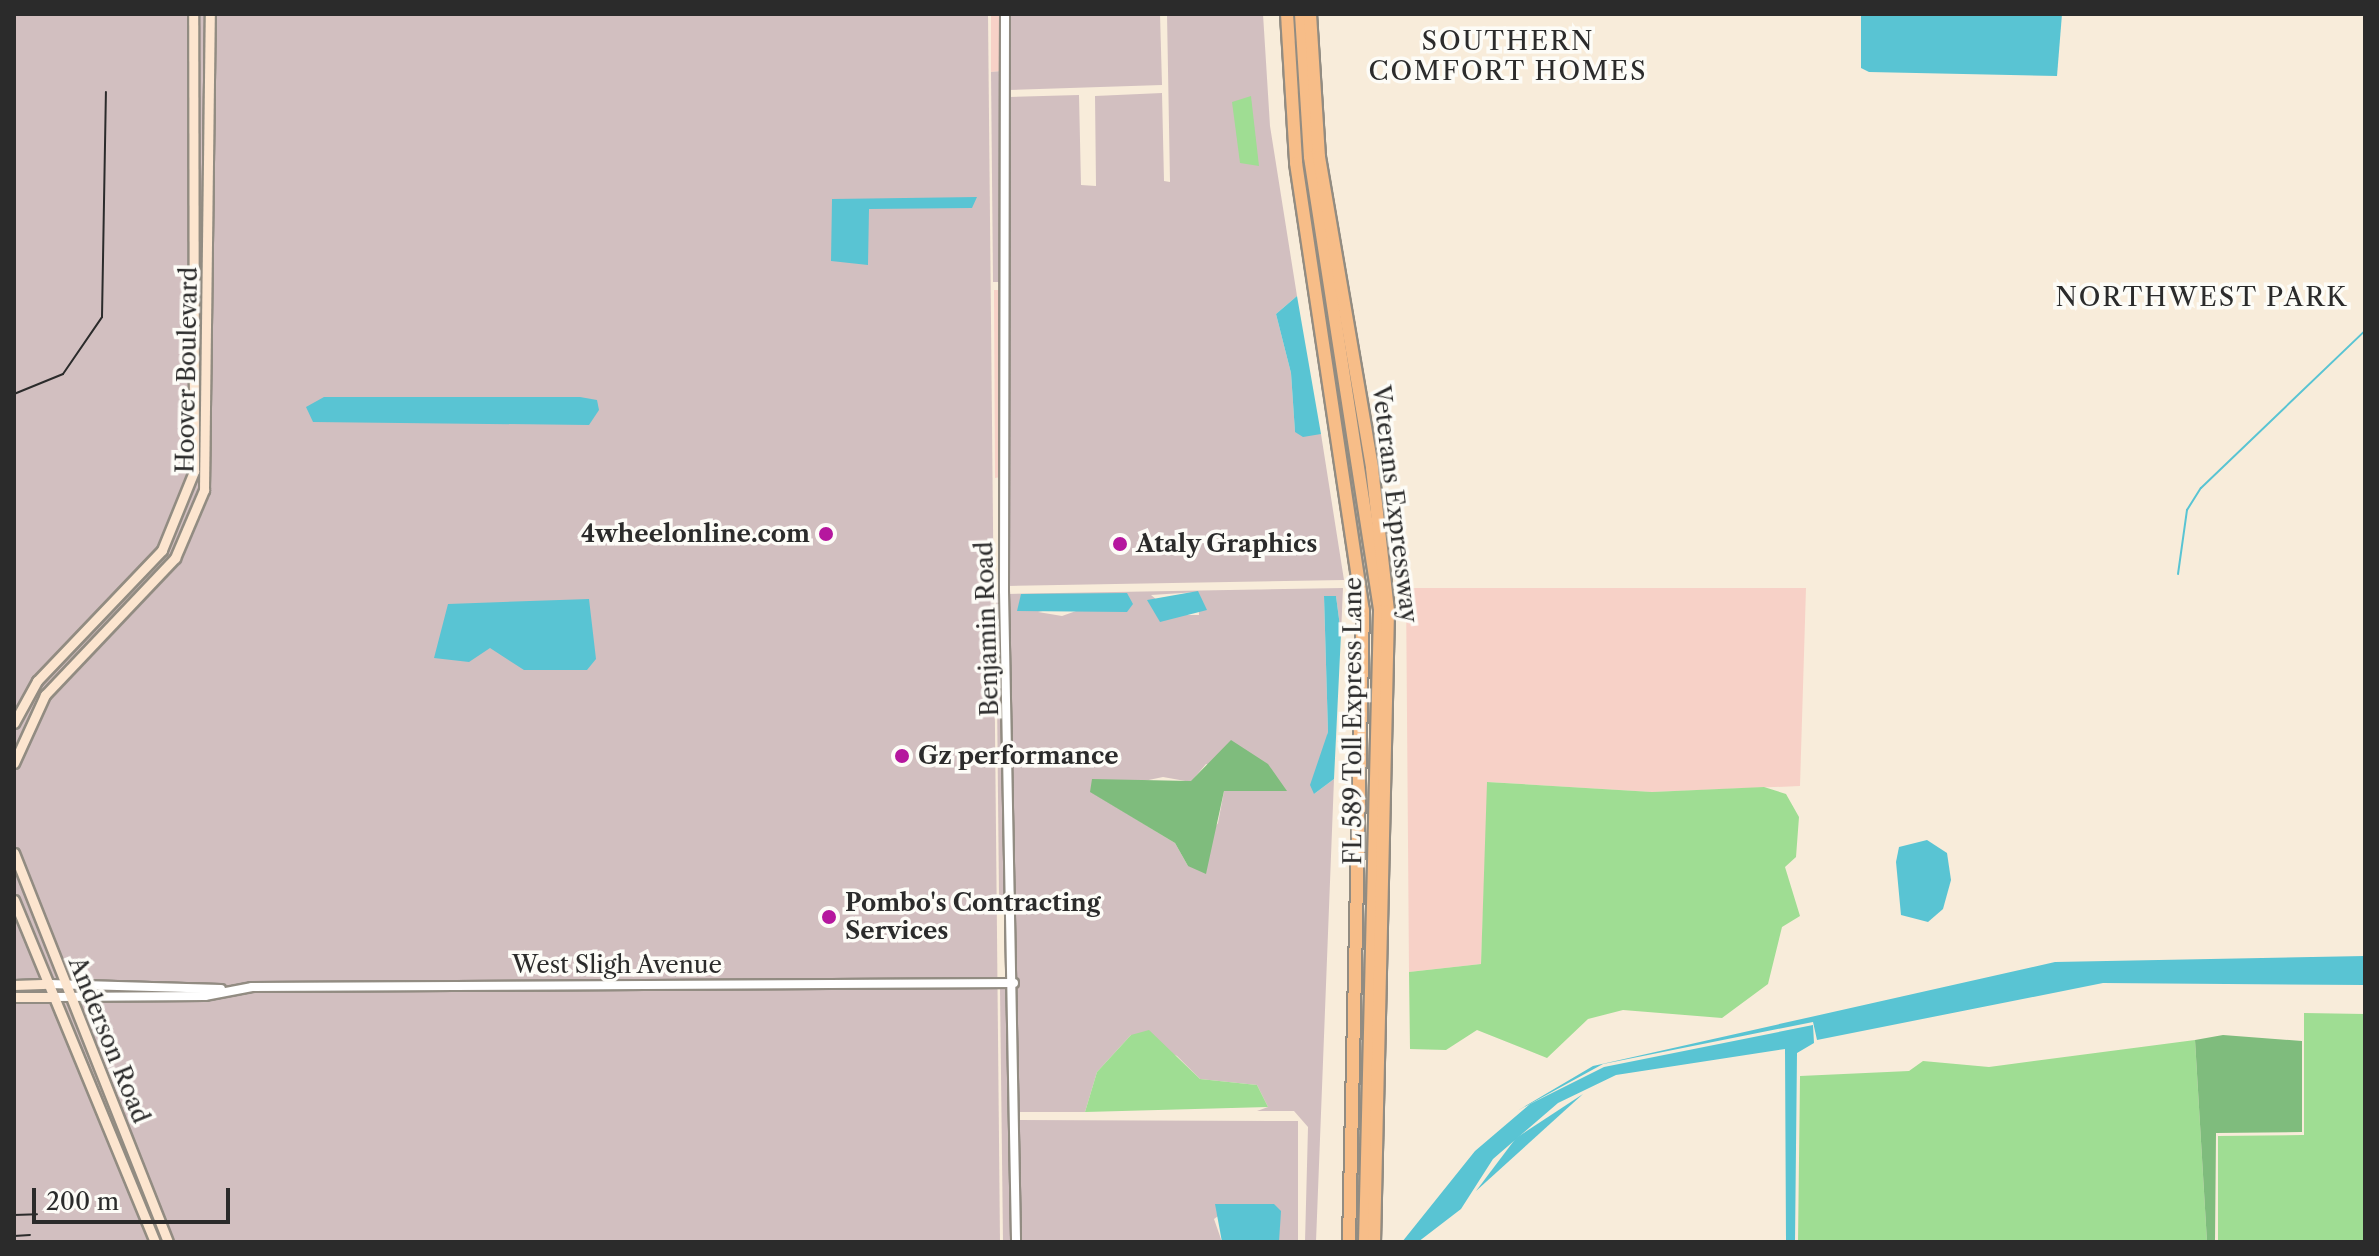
<!DOCTYPE html>
<html>
<head>
<meta charset="utf-8">
<style>
	body { margin:0 }
	#map { position:relative; width:2379px; height:1256px; overflow:hidden; background:#f8ecda; font-family:"Libre Caslon Text",serif }
	div>[style] { position:absolute }
	.built>* { inset:0; background:#f7d1c7 }
	.industrial>* { inset:0; background:#d2bfc0 }
	.green>* { inset:0; background:#9fdd93 }
	.forest>* { inset:0; background:#7fbc7d }
	.water>* { inset:0; background:#59c4d3 }
	.stream>* { height:2px; margin:-1px; padding:0 1px; transform-origin:1px; border-radius:1px; background:#59c4d3 }
	.roads { filter:drop-shadow(2px 0 #928c82) drop-shadow(-2px 0 #928c82) drop-shadow(0 2px #928c82) drop-shadow(0 -2px #928c82) }
	.tertiary>* { height:8px; margin:-4px; padding:0 4px; transform-origin:4px; border-radius:4px; background:#fff }
	.secondary>* { height:9px; margin:-4.5px; padding:0 4.5px; transform-origin:4.5px; border-radius:4.5px; background:#fce5cf }
	.motorway>* { height:12px; margin:-6px; padding:0 6px; transform-origin:6px; border-radius:6px; background:#f7bd88 }
	.rail>* { height:2px; margin:-1px; padding:0 1px; transform-origin:1px; border-radius:1px; background:#2b2b2b }
	.dots>* { width:22px; height:22px; translate:-50% -50%; box-sizing:border-box; border:4px solid #fdfcf7; border-radius:50% }
	span { translate:-50% -50%; white-space:nowrap; text-align:center; line-height:1.15; -webkit-text-stroke:7px #fdfcf7; paint-order:stroke }
	.street-label { font-size:24px; color:#2b2b2b }
	.poi-label { font-size:24px; color:#2b2b2b; font-weight:700 }
	.right { translate:-100% -50%; text-align:right }
	.left { translate:0 -50%; text-align:left }
	.neighbourhood-label { font-size:26px; color:#2b2b2b; letter-spacing:2px }
	.frame { position:absolute; inset:0; border:16px solid #2b2b2b; pointer-events:none }
	.scale { position:absolute; left:32px; top:1188px; width:198px; height:36px; box-sizing:border-box; border:4px solid #2b2b2b; border-top:0; padding-left:10px; font-size:24px; line-height:28px; white-space:nowrap; color:#2b2b2b; -webkit-text-stroke:6px #fdfcf7; paint-order:stroke }
</style>
</head>
<body>
<div id="map">
	<div class="built">
		<div style="clip-path:polygon(991px 14px,1001px 14px,1002px 71px,991px 72px)"></div>
		<div style="clip-path:polygon(994px 290px,1001px 290px,1001px 477px,995px 478px)"></div>
		<div style="clip-path:polygon(1406px 588px,1806px 588px,1800px 786px,1652px 792px,1488px 782px,1481px 964px,1409px 972px)"></div>
	</div>
	<div class="industrial">
		<div style="clip-path:polygon(14px 14px,988px 14px,1000px 1242px,14px 1242px)"></div>
		<div style="clip-path:polygon(1008px 14px,1160px 14px,1162px 85px,1009px 90px)"></div>
		<div style="clip-path:polygon(1167px 14px,1263px 14px,1270px 126px,1297px 296px,1276px 314px,1291px 373px,1295px 432px,1321px 434px,1344px 580px,1007px 586px,1009px 97px,1079px 95px,1081px 185px,1096px 186px,1095px 96px,1162px 93px,1164px 181px,1170px 182px)"></div>
		<div style="clip-path:polygon(1002px 71px,1001px 282px,993px 282px,991px 72px)"></div>
		<div style="clip-path:polygon(evenodd,1343px 588px,1341px 634px,1336px 596px,1324px 597px,1328px 732px,1314px 794px,1334px 779px,1316px 1242px,1305px 1242px,1308px 1127px,1294px 1111px,1257px 1111px,1268px 1107px,1257px 1085px,1200px 1079px,1177px 1056px,1131px 1035px,1097px 1072px,1085px 1112px,1019px 1112px,1007px 594px,1343px 588px,1198px 592px,1199px 615px,1175px 615px,1151px 595px,1198px 592px,1343px 588px,1127px 593px,1062px 616px,1038px 612px,1121px 594px,1127px 593px,1343px 588px,1206px 764px,1286px 790px,1224px 791px,1218px 823px,1188px 866px,1175px 843px,1091px 792px,1163px 777px,1191px 782px,1206px 764px)"></div>
		<div style="clip-path:polygon(996px 594px,1000px 594px,1010px 911px,999px 896px)"></div>
		<div style="clip-path:polygon(1000px 987px,1011px 987px,1012px 1242px,1003px 1242px)"></div>
		<div style="clip-path:polygon(1019px 1120px,1298px 1121px,1298px 1242px,1279px 1242px,1274px 1205px,1235px 1204px,1214px 1219px,1222px 1242px,1019px 1242px)"></div>
	</div>
	<div class="green">
		<div style="clip-path:polygon(1251px 96px,1259px 166px,1240px 163px,1232px 102px)"></div>
		<div style="clip-path:polygon(1487px 782px,1652px 792px,1764px 787px,1786px 794px,1799px 817px,1796px 857px,1785px 867px,1800px 916px,1782px 927px,1768px 984px,1722px 1018px,1623px 1010px,1588px 1019px,1547px 1058px,1477px 1030px,1446px 1050px,1410px 1049px,1409px 972px,1481px 964px)"></div>
		<div style="clip-path:polygon(2304px 1013px,2365px 1014px,2365px 1242px,2218px 1242px,2218px 1136px,2304px 1135px)"></div>
		<div style="clip-path:polygon(1149px 1030px,1200px 1079px,1257px 1085px,1268px 1107px,1085px 1112px,1097px 1072px,1131px 1035px)"></div>
		<div style="clip-path:polygon(2195px 1040px,2207px 1242px,1798px 1242px,1800px 1076px,1909px 1071px,1923px 1061px,1989px 1067px)"></div>
	</div>
	<div class="forest">
		<div style="clip-path:polygon(1231px 740px,1268px 764px,1287px 791px,1224px 791px,1206px 874px,1188px 866px,1175px 843px,1090px 792px,1092px 779px,1191px 781px)"></div>
		<div style="clip-path:polygon(2223px 1035px,2302px 1041px,2302px 1132px,2216px 1133px,2215px 1242px,2207px 1242px,2195px 1040px)"></div>
	</div>
	<div class="water">
		<div style="clip-path:polygon(1861px 14px,2062px 14px,2057px 76px,1869px 72px,1861px 68px)"></div>
		<div style="clip-path:polygon(977px 197px,972px 208px,869px 209px,868px 265px,831px 261px,832px 199px)"></div>
		<div style="clip-path:polygon(1297px 296px,1321px 434px,1303px 437px,1295px 432px,1291px 373px,1276px 314px)"></div>
		<div style="clip-path:polygon(324px 397px,580px 397px,597px 400px,599px 410px,589px 425px,313px 422px,306px 407px)"></div>
		<div style="clip-path:polygon(1198px 591px,1207px 610px,1160px 622px,1147px 600px)"></div>
		<div style="clip-path:polygon(1127px 593px,1133px 604px,1127px 612px,1017px 611px,1021px 594px)"></div>
		<div style="clip-path:polygon(1324px 596px,1336px 596px,1341px 634px,1334px 779px,1314px 794px,1310px 785px,1328px 732px)"></div>
		<div style="clip-path:polygon(589px 599px,596px 659px,587px 670px,524px 670px,490px 648px,469px 662px,434px 658px,448px 604px)"></div>
		<div style="clip-path:polygon(1927px 840px,1947px 853px,1951px 880px,1943px 909px,1928px 922px,1901px 915px,1896px 862px,1899px 847px)"></div>
		<div style="clip-path:polygon(2365px 956px,2365px 985px,2103px 983px,1817px 1040px,1813px 1022px,1603px 1064px,1517px 1111px,1593px 1066px,2055px 962px)"></div>
		<div style="clip-path:polygon(1813px 1025px,1814px 1043px,1797px 1053px,1795px 1242px,1786px 1242px,1785px 1049px,1616px 1075px,1558px 1103px,1493px 1159px,1461px 1209px,1418px 1242px,1402px 1242px,1475px 1151px,1530px 1104px,1604px 1067px)"></div>
		<div style="clip-path:polygon(1583px 1094px,1476px 1191px,1516px 1138px)"></div>
		<div style="clip-path:polygon(1215px 1204px,1274px 1204px,1281px 1211px,1279px 1242px,1222px 1242px)"></div>
	</div>
	<div class="stream">
		<div style="left:2178px;top:574px;width:65px;rotate:-82deg"></div>
		<div style="left:2187px;top:510px;width:26px;rotate:-58deg"></div>
		<div style="left:2201px;top:488px;width:227px;rotate:-43.8deg"></div>
	</div>
	<div class="roads">
		<div class="tertiary">
			<div style="left:1005px;top:14px;width:577px;rotate:90.1deg"></div>
			<div style="left:1004px;top:591px;width:651px;rotate:88.94deg"></div>
			<div style="left:49px;top:984px;width:172px;rotate:1.7deg"></div>
			<div style="left:54px;top:997px;width:151px;rotate:-0.4deg"></div>
			<div style="left:205px;top:996px;width:48px;rotate:-10.8deg"></div>
			<div style="left:252px;top:987px;width:762px;rotate:-0.3deg"></div>
		</div>
		<div class="secondary">
			<div style="left:14px;top:723px;width:48px;rotate:-61.3deg"></div>
			<div style="left:37px;top:681px;width:181px;rotate:-46.3deg"></div>
			<div style="left:162px;top:550px;width:85px;rotate:-67.9deg"></div>
			<div style="left:194px;top:471px;width:457px;rotate:-90.1deg"></div>
			<div style="left:14px;top:763px;width:75px;rotate:-65.5deg"></div>
			<div style="left:45px;top:695px;width:189px;rotate:-46.5deg"></div>
			<div style="left:175px;top:558px;width:74px;rotate:-66.9deg"></div>
			<div style="left:204px;top:490px;width:476px;rotate:-89.3deg"></div>
			<div style="left:14px;top:853px;width:418px;rotate:68.4deg"></div>
			<div style="left:14px;top:900px;width:370px;rotate:67.6deg"></div>
			<div style="left:14px;top:985px;width:35px;rotate:-2deg"></div>
			<div style="left:14px;top:997px;width:40px"></div>
		</div>
		<div class="motorway">
			<div style="left:1287px;top:14px;width:149px;rotate:86.5deg"></div>
			<div style="left:1296px;top:163px;width:452px;rotate:81.5deg"></div>
			<div style="left:1363px;top:610px;width:632px;rotate:91.27deg"></div>
			<div style="left:1301px;top:14px;width:143px;rotate:86.4deg"></div>
			<div style="left:1310px;top:157px;width:459px;rotate:81.2deg"></div>
			<div style="left:1380px;top:611px;width:631px;rotate:91.36deg"></div>
			<div style="left:1310px;top:14px;width:143px;rotate:86.4deg"></div>
			<div style="left:1319px;top:157px;width:315px;rotate:80.3deg"></div>
			<div style="left:1372px;top:468px;width:144px;rotate:83.6deg"></div>
			<div style="left:1388px;top:611px;width:631px;rotate:91.27deg"></div>
		</div>
	</div>
	<div class="rail">
		<div style="left:14px;top:394px;width:53px;rotate:-22.2deg"></div>
		<div style="left:63px;top:374px;width:69px;rotate:-55.6deg"></div>
		<div style="left:102px;top:317px;width:225px;rotate:-89deg"></div>
		<div style="left:14px;top:1215px;width:23px;rotate:-2deg"></div>
		<div style="left:14px;top:1236px;width:16px;rotate:-4deg"></div>
	</div>
	<div class="dots">
		<div style="left:826px;top:534px;background:#b5179e"></div>
		<div style="left:1120px;top:544px;background:#b5179e"></div>
		<div style="left:902px;top:756px;background:#b5179e"></div>
		<div style="left:829px;top:917px;background:#b5179e"></div>
	</div>
	<div class="street-label">
		<span style="left:187px;top:370px;rotate:-89deg">Hoover Boulevard</span>
		<span style="left:1395px;top:504px;rotate:83deg">Veterans Expressway</span>
		<span style="left:987px;top:629px;rotate:-92deg">Benjamin Road</span>
		<span style="left:1353px;top:721px;rotate:-90deg">FL 589 Toll Express Lane</span>
		<span style="left:617px;top:965px">West Sligh Avenue</span>
		<span style="left:109px;top:1040px;rotate:68deg">Anderson Road</span>
	</div>
	<div class="poi-label">
		<span class="right" style="left:810px;top:534px">4wheelonline.com</span>
		<span class="left" style="left:1136px;top:544px">Ataly Graphics</span>
		<span class="left" style="left:918px;top:756px">Gz performance</span>
		<span class="left" style="left:845px;top:917px">Pombo's Contracting<br>Services</span>
	</div>
	<div class="neighbourhood-label">
		<span style="left:1508px;top:57px">SOUTHERN<br>COMFORT HOMES</span>
		<span style="left:2202px;top:298px">NORTHWEST PARK</span>
	</div>
	<div class="frame"></div>
	<div class="scale">200 m</div>
</div>
</body>
</html>
